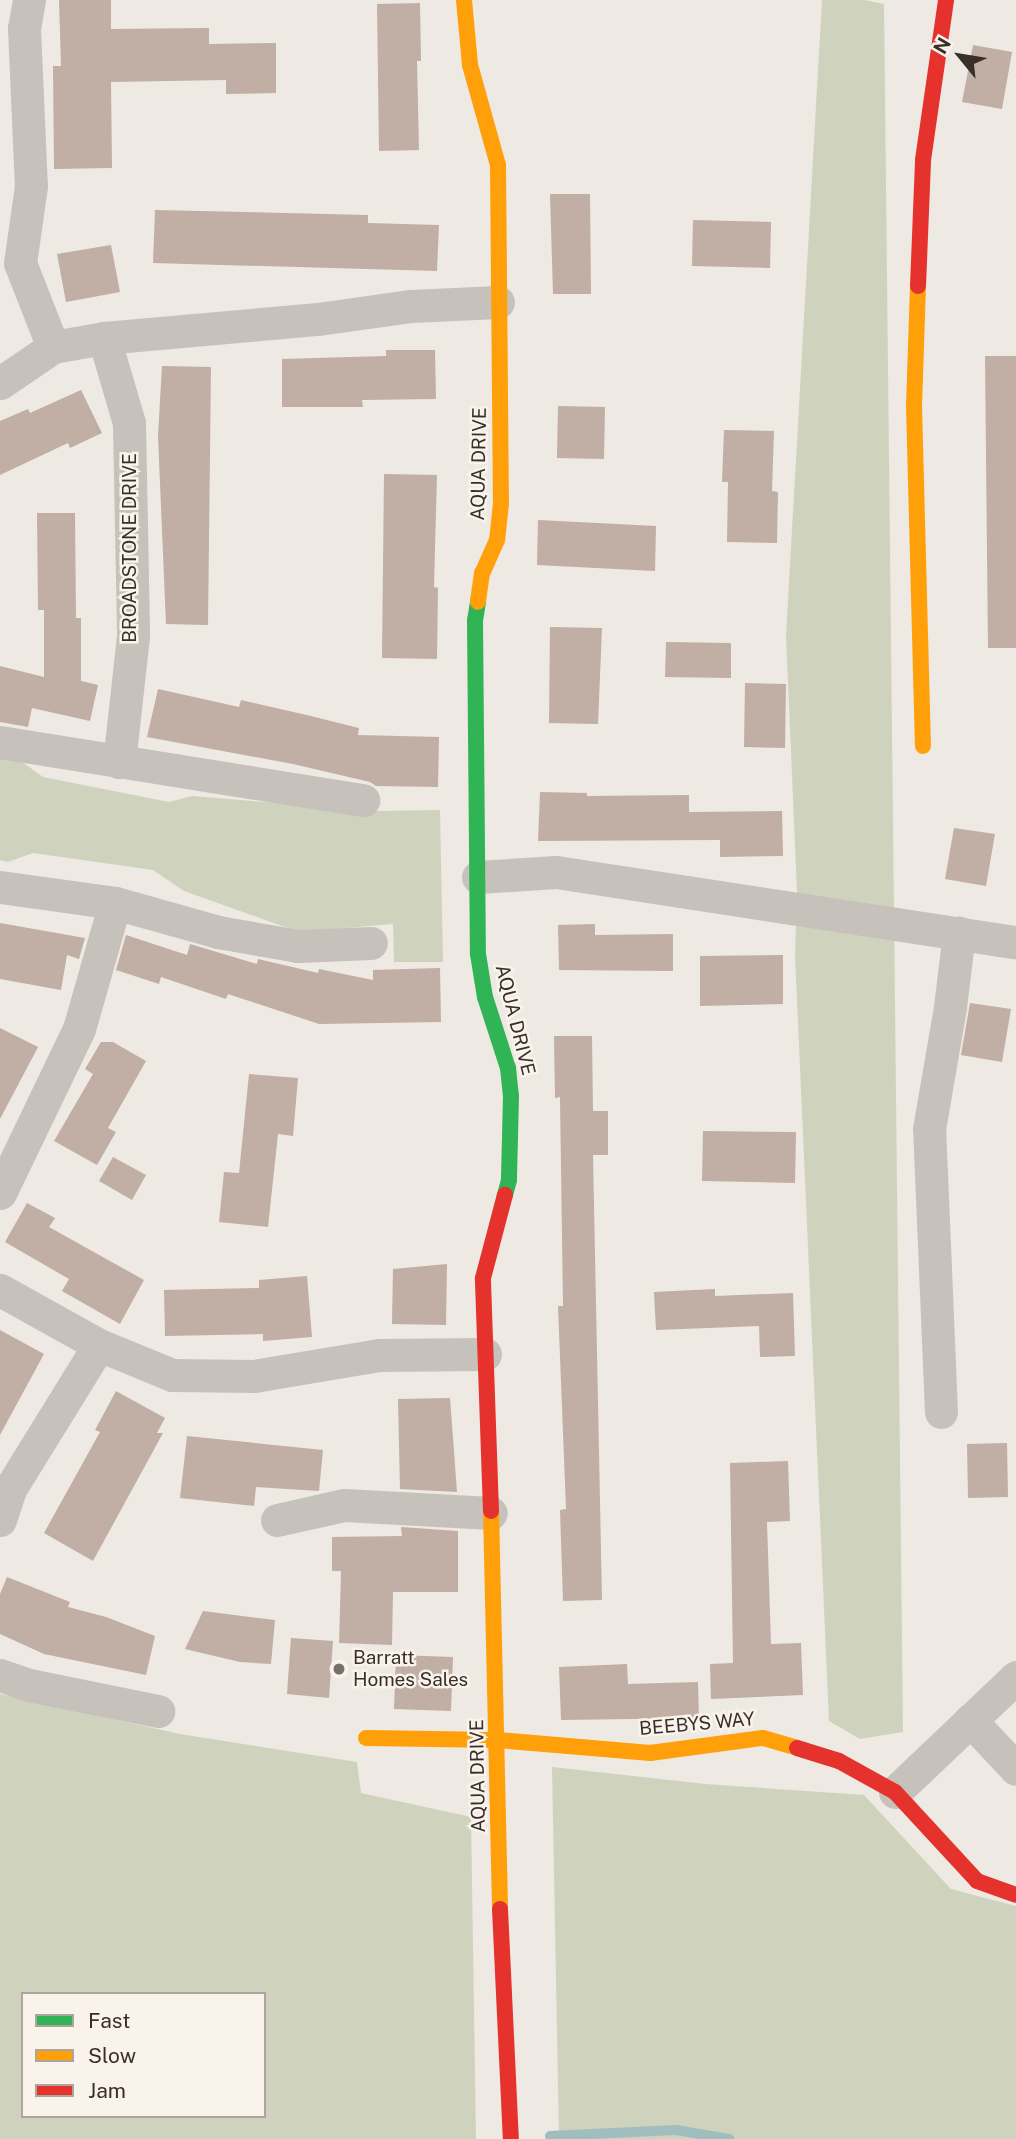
<!DOCTYPE html>
<html>
<head>
<meta charset="utf-8">
<style>
	body { margin:0 }
	#map { position:relative; width:1016px; height:2139px; overflow:hidden; background:#eee9e3; font-family:"Public Sans",sans-serif }
	div>[style] { position:absolute }
	.green>* { inset:0; background:#cfd3be }
	.stream>* { height:10px; margin:-5px; padding:0 5px; transform-origin:5px; border-radius:5px; background:#a0bebe }
	.building>* { inset:0; background:#c1aea5 }
	.street>* { height:33px; margin:-16.5px; padding:0 16.5px; transform-origin:16.5px; border-radius:16.5px; background:#c7c1bc }
	.fast>* { height:16px; margin:-8px; padding:0 8px; transform-origin:8px; border-radius:8px; background:#30b455 }
	.slow>* { height:16px; margin:-8px; padding:0 8px; transform-origin:8px; border-radius:8px; background:#ff9f0a }
	.jam>* { height:16px; margin:-8px; padding:0 8px; transform-origin:8px; border-radius:8px; background:#e5322d }
	.dots>* { width:19px; height:19px; translate:-50% -50%; box-sizing:border-box; border:4px solid #f9f3ec; border-radius:50% }
	span { translate:-50% -50%; white-space:nowrap; text-align:center; line-height:1.15; -webkit-text-stroke:5px #f9f3ec; paint-order:stroke }
	.street-label { font-size:19px; color:#382f2a }
	.poi-label { font-size:19px; color:#382f2a }
	.left { translate:0 -50%; text-align:left }
	.legend { position:absolute; left:21px; top:1992px; width:245px; height:126px; box-sizing:border-box; background:#f9f3ec; border:2px solid #aca59e; margin:0; padding:9px 12px; list-style:none; font-size:21px; color:#382f2a }
	.legend li { display:flex; align-items:center; gap:14px; height:35px }
	.legend b { width:35px; border:2px solid #aca59e }
	.north { position:absolute; left:925px; top:21px; width:70px; height:70px; -webkit-text-stroke:5px #f9f3ec; paint-order:stroke; rotate:300deg; font-size:19px; font-weight:700; line-height:28px; text-align:center; color:#382f2a }
	.north::after { content:''; display:block; margin:auto; width:24px; height:32px; background:#382f2a; clip-path:polygon(50% 0,100% 100%,50% 72%,0 100%) }
</style>
</head>
<body>
<div id="map">
	<div class="green">
		<div style="clip-path:polygon(822px 0,864px 0,884px 4px,903px 1732px,860px 1739px,829px 1721px,795px 955px,797px 892px,786px 636px)"></div>
		<div style="clip-path:polygon(0 756px,18px 759px,43px 777px,169px 802px,192px 796px,375px 811px,440px 810px,443px 962px,394px 962px,393px 924px,299px 932px,184px 891px,153px 870px,33px 853px,8px 862px,0 860px)"></div>
		<div style="clip-path:polygon(evenodd,0 1694px,180px 1734px,357px 1762px,361px 1793px,471px 1817px,476px 2139px,0 2139px,0 1694px,23px 1994px,264px 1994px,264px 2116px,23px 2116px,23px 1994px)"></div>
		<div style="clip-path:polygon(552px 1767px,705px 1784px,864px 1795px,951px 1889px,1016px 1906px,1016px 2139px,559px 2139px)"></div>
	</div>
	<div class="stream">
		<div style="left:550px;top:2136px;width:126px;rotate:-2.7deg"></div>
		<div style="left:676px;top:2130px;width:54px;rotate:9.6deg"></div>
	</div>
	<div class="building">
		<div style="clip-path:polygon(59px 0,111px 0,111px 29px,209px 28px,209px 44px,276px 43px,276px 93px,226px 94px,226px 80px,111px 82px,112px 168px,54px 169px,53px 66px,61px 66px)"></div>
		<div style="clip-path:polygon(420px 3px,421px 61px,417px 61px,419px 150px,379px 151px,377px 4px)"></div>
		<div style="clip-path:polygon(973px 45px,1012px 52px,1002px 109px,962px 102px)"></div>
		<div style="clip-path:polygon(550px 194px,590px 194px,591px 294px,553px 294px)"></div>
		<div style="clip-path:polygon(155px 210px,368px 215px,368px 223px,439px 225px,437px 271px,153px 263px)"></div>
		<div style="clip-path:polygon(693px 220px,771px 222px,770px 268px,692px 266px)"></div>
		<div style="clip-path:polygon(111px 245px,120px 292px,66px 302px,57px 254px)"></div>
		<div style="clip-path:polygon(386px 350px,435px 350px,436px 399px,362px 400px,363px 407px,282px 407px,282px 359px,386px 356px)"></div>
		<div style="clip-path:polygon(985px 356px,1016px 356px,1016px 648px,988px 648px)"></div>
		<div style="clip-path:polygon(162px 366px,211px 367px,208px 625px,166px 624px,158px 436px)"></div>
		<div style="clip-path:polygon(81px 390px,102px 433px,70px 448px,68px 443px,0 475px,0 421px,28px 409px,30px 413px)"></div>
		<div style="clip-path:polygon(558px 406px,605px 407px,604px 459px,557px 458px)"></div>
		<div style="clip-path:polygon(724px 430px,774px 431px,772px 491px,778px 492px,777px 543px,727px 542px,728px 482px,722px 482px)"></div>
		<div style="clip-path:polygon(384px 474px,437px 475px,434px 587px,438px 588px,437px 659px,382px 658px)"></div>
		<div style="clip-path:polygon(37px 513px,75px 513px,76px 618px,81px 618px,81px 681px,98px 685px,90px 721px,32px 708px,28px 727px,0 722px,0 666px,44px 677px,44px 610px,38px 610px)"></div>
		<div style="clip-path:polygon(538px 520px,656px 526px,655px 571px,537px 565px)"></div>
		<div style="clip-path:polygon(550px 627px,602px 628px,598px 724px,549px 723px)"></div>
		<div style="clip-path:polygon(666px 642px,731px 643px,731px 678px,665px 677px)"></div>
		<div style="clip-path:polygon(745px 683px,786px 684px,785px 748px,744px 747px)"></div>
		<div style="clip-path:polygon(158px 689px,239px 707px,241px 700px,311px 716px,359px 728px,358px 735px,439px 737px,438px 787px,376px 786px,370px 782px,293px 764px,147px 737px)"></div>
		<div style="clip-path:polygon(540px 792px,587px 793px,587px 796px,689px 795px,689px 812px,782px 811px,783px 856px,720px 857px,720px 840px,538px 841px)"></div>
		<div style="clip-path:polygon(954px 828px,995px 834px,986px 886px,945px 879px)"></div>
		<div style="clip-path:polygon(0 923px,85px 938px,79px 959px,67px 955px,61px 990px,0 979px)"></div>
		<div style="clip-path:polygon(595px 924px,595px 935px,673px 934px,673px 971px,559px 970px,558px 925px)"></div>
		<div style="clip-path:polygon(126px 935px,187px 955px,190px 944px,257px 964px,258px 959px,318px 973px,319px 969px,373px 980px,373px 970px,440px 968px,441px 1022px,319px 1024px,228px 994px,226px 999px,161px 977px,159px 984px,116px 970px)"></div>
		<div style="clip-path:polygon(783px 955px,783px 1004px,700px 1006px,700px 956px)"></div>
		<div style="clip-path:polygon(970px 1003px,1011px 1009px,1002px 1062px,961px 1055px)"></div>
		<div style="clip-path:polygon(0 1028px,38px 1047px,0 1119px)"></div>
		<div style="clip-path:polygon(554px 1036px,592px 1036px,593px 1111px,608px 1111px,608px 1155px,593px 1155px,602px 1600px,563px 1601px,560px 1510px,566px 1509px,558px 1306px,563px 1306px,560px 1097px,555px 1098px)"></div>
		<div style="clip-path:polygon(101px 1042px,113px 1042px,146px 1061px,108px 1128px,116px 1132px,97px 1165px,54px 1141px,93px 1074px,85px 1069px)"></div>
		<div style="clip-path:polygon(249px 1074px,298px 1078px,293px 1136px,278px 1134px,268px 1227px,219px 1222px,224px 1172px,239px 1173px)"></div>
		<div style="clip-path:polygon(703px 1131px,796px 1132px,795px 1183px,702px 1181px)"></div>
		<div style="clip-path:polygon(113px 1157px,146px 1175px,132px 1200px,99px 1181px)"></div>
		<div style="clip-path:polygon(27px 1203px,55px 1218px,49px 1227px,144px 1280px,120px 1324px,62px 1291px,69px 1279px,5px 1242px)"></div>
		<div style="clip-path:polygon(447px 1264px,446px 1325px,392px 1324px,393px 1269px)"></div>
		<div style="clip-path:polygon(307px 1276px,312px 1337px,263px 1341px,263px 1334px,165px 1336px,164px 1290px,259px 1288px,259px 1280px)"></div>
		<div style="clip-path:polygon(715px 1289px,715px 1296px,793px 1293px,795px 1356px,760px 1357px,759px 1326px,656px 1330px,654px 1292px)"></div>
		<div style="clip-path:polygon(0 1330px,44px 1354px,0 1435px)"></div>
		<div style="clip-path:polygon(116px 1391px,165px 1418px,157px 1433px,163px 1433px,93px 1561px,44px 1533px,100px 1432px,95px 1430px)"></div>
		<div style="clip-path:polygon(450px 1398px,457px 1492px,400px 1489px,398px 1399px)"></div>
		<div style="clip-path:polygon(187px 1436px,323px 1450px,319px 1491px,256px 1487px,254px 1506px,180px 1498px)"></div>
		<div style="clip-path:polygon(1007px 1443px,1008px 1497px,968px 1498px,967px 1444px)"></div>
		<div style="clip-path:polygon(788px 1461px,790px 1521px,767px 1522px,771px 1644px,801px 1643px,803px 1695px,711px 1699px,710px 1664px,733px 1663px,730px 1463px)"></div>
		<div style="clip-path:polygon(401px 1527px,458px 1531px,458px 1592px,393px 1592px,392px 1645px,339px 1643px,341px 1571px,332px 1571px,332px 1537px,402px 1536px)"></div>
		<div style="clip-path:polygon(7px 1577px,70px 1602px,68px 1607px,106px 1617px,155px 1636px,146px 1675px,44px 1654px,0 1634px,0 1594px)"></div>
		<div style="clip-path:polygon(203px 1611px,275px 1620px,271px 1664px,240px 1662px,185px 1649px)"></div>
		<div style="clip-path:polygon(291px 1638px,333px 1641px,329px 1698px,287px 1694px)"></div>
		<div style="clip-path:polygon(396px 1655px,453px 1657px,451px 1711px,394px 1709px)"></div>
		<div style="clip-path:polygon(627px 1664px,628px 1684px,698px 1682px,699px 1718px,561px 1720px,559px 1667px)"></div>
	</div>
	<div class="street">
		<div style="left:29px;top:0;width:28px;rotate:100deg"></div>
		<div style="left:24px;top:28px;width:158px;rotate:87.5deg"></div>
		<div style="left:31px;top:186px;width:78px;rotate:98.1deg"></div>
		<div style="left:20px;top:263px;width:90px;rotate:68.6deg"></div>
		<div style="left:104px;top:338px;width:89px;rotate:73.6deg"></div>
		<div style="left:129px;top:423px;width:213px;rotate:88.9deg"></div>
		<div style="left:133px;top:636px;width:127px;rotate:96.3deg"></div>
		<div style="left:0;top:383px;width:64px;rotate:-34.2deg"></div>
		<div style="left:53px;top:347px;width:52px;rotate:-10deg"></div>
		<div style="left:104px;top:338px;width:215px;rotate:-5.1deg"></div>
		<div style="left:318px;top:319px;width:94px;rotate:-8deg"></div>
		<div style="left:411px;top:306px;width:87px;rotate:-2.6deg"></div>
		<div style="left:0;top:742px;width:368px;rotate:9.1deg"></div>
		<div style="left:478px;top:877px;width:78px;rotate:-3.7deg"></div>
		<div style="left:556px;top:872px;width:465px;rotate:8.7deg"></div>
		<div style="left:0;top:887px;width:116px;rotate:7.9deg"></div>
		<div style="left:115px;top:903px;width:107px;rotate:15.7deg"></div>
		<div style="left:218px;top:932px;width:81px;rotate:9.9deg"></div>
		<div style="left:298px;top:946px;width:73px;rotate:-2.4deg"></div>
		<div style="left:0;top:1193px;width:182px;rotate:-64.3deg"></div>
		<div style="left:79px;top:1029px;width:131px;rotate:-74.1deg"></div>
		<div style="left:0;top:1290px;width:113px;rotate:29.1deg"></div>
		<div style="left:99px;top:1345px;width:79px;rotate:22.3deg"></div>
		<div style="left:172px;top:1375px;width:82px;rotate:0.7deg"></div>
		<div style="left:254px;top:1376px;width:127px;rotate:-9.5deg"></div>
		<div style="left:379px;top:1355px;width:106px;rotate:-0.5deg"></div>
		<div style="left:941px;top:1412px;width:283px;rotate:-92.4deg"></div>
		<div style="left:929px;top:1129px;width:124px;rotate:-80.2deg"></div>
		<div style="left:950px;top:1007px;width:75px;rotate:-83.1deg"></div>
		<div style="left:0;top:1520px;width:33px;rotate:-72deg"></div>
		<div style="left:10px;top:1489px;width:169px;rotate:-58.3deg"></div>
		<div style="left:277px;top:1520px;width:69px;rotate:-12.6deg"></div>
		<div style="left:344px;top:1505px;width:147px;rotate:3.1deg"></div>
		<div style="left:0;top:1675px;width:31px;rotate:19deg"></div>
		<div style="left:29px;top:1685px;width:132px;rotate:11.4deg"></div>
		<div style="left:970px;top:1720px;width:67px;rotate:46.8deg"></div>
		<div style="left:895px;top:1792px;width:167px;rotate:-43.5deg"></div>
	</div>
	<div class="fast">
		<div style="left:478px;top:602px;width:18px;rotate:99deg"></div>
		<div style="left:475px;top:620px;width:334px;rotate:89.5deg"></div>
		<div style="left:478px;top:954px;width:44px;rotate:80.8deg"></div>
		<div style="left:485px;top:997px;width:75px;rotate:72.1deg"></div>
		<div style="left:508px;top:1068px;width:28px;rotate:84deg"></div>
		<div style="left:511px;top:1096px;width:84px;rotate:91.4deg"></div>
		<div style="left:509px;top:1180px;width:16px;rotate:105deg"></div>
	</div>
	<div class="slow">
		<div style="left:464px;top:0;width:65px;rotate:84.7deg"></div>
		<div style="left:470px;top:65px;width:104px;rotate:74.4deg"></div>
		<div style="left:498px;top:165px;width:338px;rotate:89.5deg"></div>
		<div style="left:501px;top:503px;width:37px;rotate:96deg"></div>
		<div style="left:497px;top:540px;width:36px;rotate:114deg"></div>
		<div style="left:482px;top:573px;width:29px;rotate:98deg"></div>
		<div style="left:918px;top:286px;width:119px;rotate:91.9deg"></div>
		<div style="left:914px;top:405px;width:341px;rotate:88.5deg"></div>
		<div style="left:491px;top:1511px;width:398px;rotate:88.7deg"></div>
		<div style="left:366px;top:1738px;width:132px;rotate:0.9deg"></div>
		<div style="left:498px;top:1740px;width:153px;rotate:4.9deg"></div>
		<div style="left:650px;top:1753px;width:114px;rotate:-7.6deg"></div>
		<div style="left:763px;top:1738px;width:35px;rotate:16deg"></div>
	</div>
	<div class="jam">
		<div style="left:918px;top:286px;width:126px;rotate:-87.7deg"></div>
		<div style="left:923px;top:160px;width:162px;rotate:-81.8deg"></div>
		<div style="left:491px;top:1511px;width:233px;rotate:-92deg"></div>
		<div style="left:483px;top:1278px;width:86px;rotate:-75.2deg"></div>
		<div style="left:797px;top:1748px;width:44px;rotate:17.2deg"></div>
		<div style="left:839px;top:1761px;width:64px;rotate:29deg"></div>
		<div style="left:895px;top:1792px;width:121px;rotate:47.3deg"></div>
		<div style="left:977px;top:1881px;width:41px;rotate:19.7deg"></div>
		<div style="left:500px;top:1909px;width:230px;rotate:87.3deg"></div>
	</div>
	<div class="dots">
		<div style="left:339px;top:1669px;background:#78706b"></div>
	</div>
	<div class="street-label">
		<span style="left:479px;top:464px;rotate:-89deg">AQUA DRIVE</span>
		<span style="left:130px;top:548px;rotate:-90deg">BROADSTONE DRIVE</span>
		<span style="left:515px;top:1020px;rotate:76deg">AQUA DRIVE</span>
		<span style="left:697px;top:1724px;rotate:-5deg">BEEBYS WAY</span>
		<span style="left:478px;top:1776px;rotate:-91deg">AQUA DRIVE</span>
	</div>
	<div class="poi-label">
		<span class="left" style="left:353px;top:1669px">Barratt<br>Homes Sales</span>
	</div>
	<ul class="legend">
	<li><b style="height:9px;background:#30b455"></b>Fast</li>
	<li><b style="height:9px;background:#ff9f0a"></b>Slow</li>
	<li><b style="height:9px;background:#e5322d"></b>Jam</li>
	</ul>
	<div class="north">N</div>
</div>
</body>
</html>
